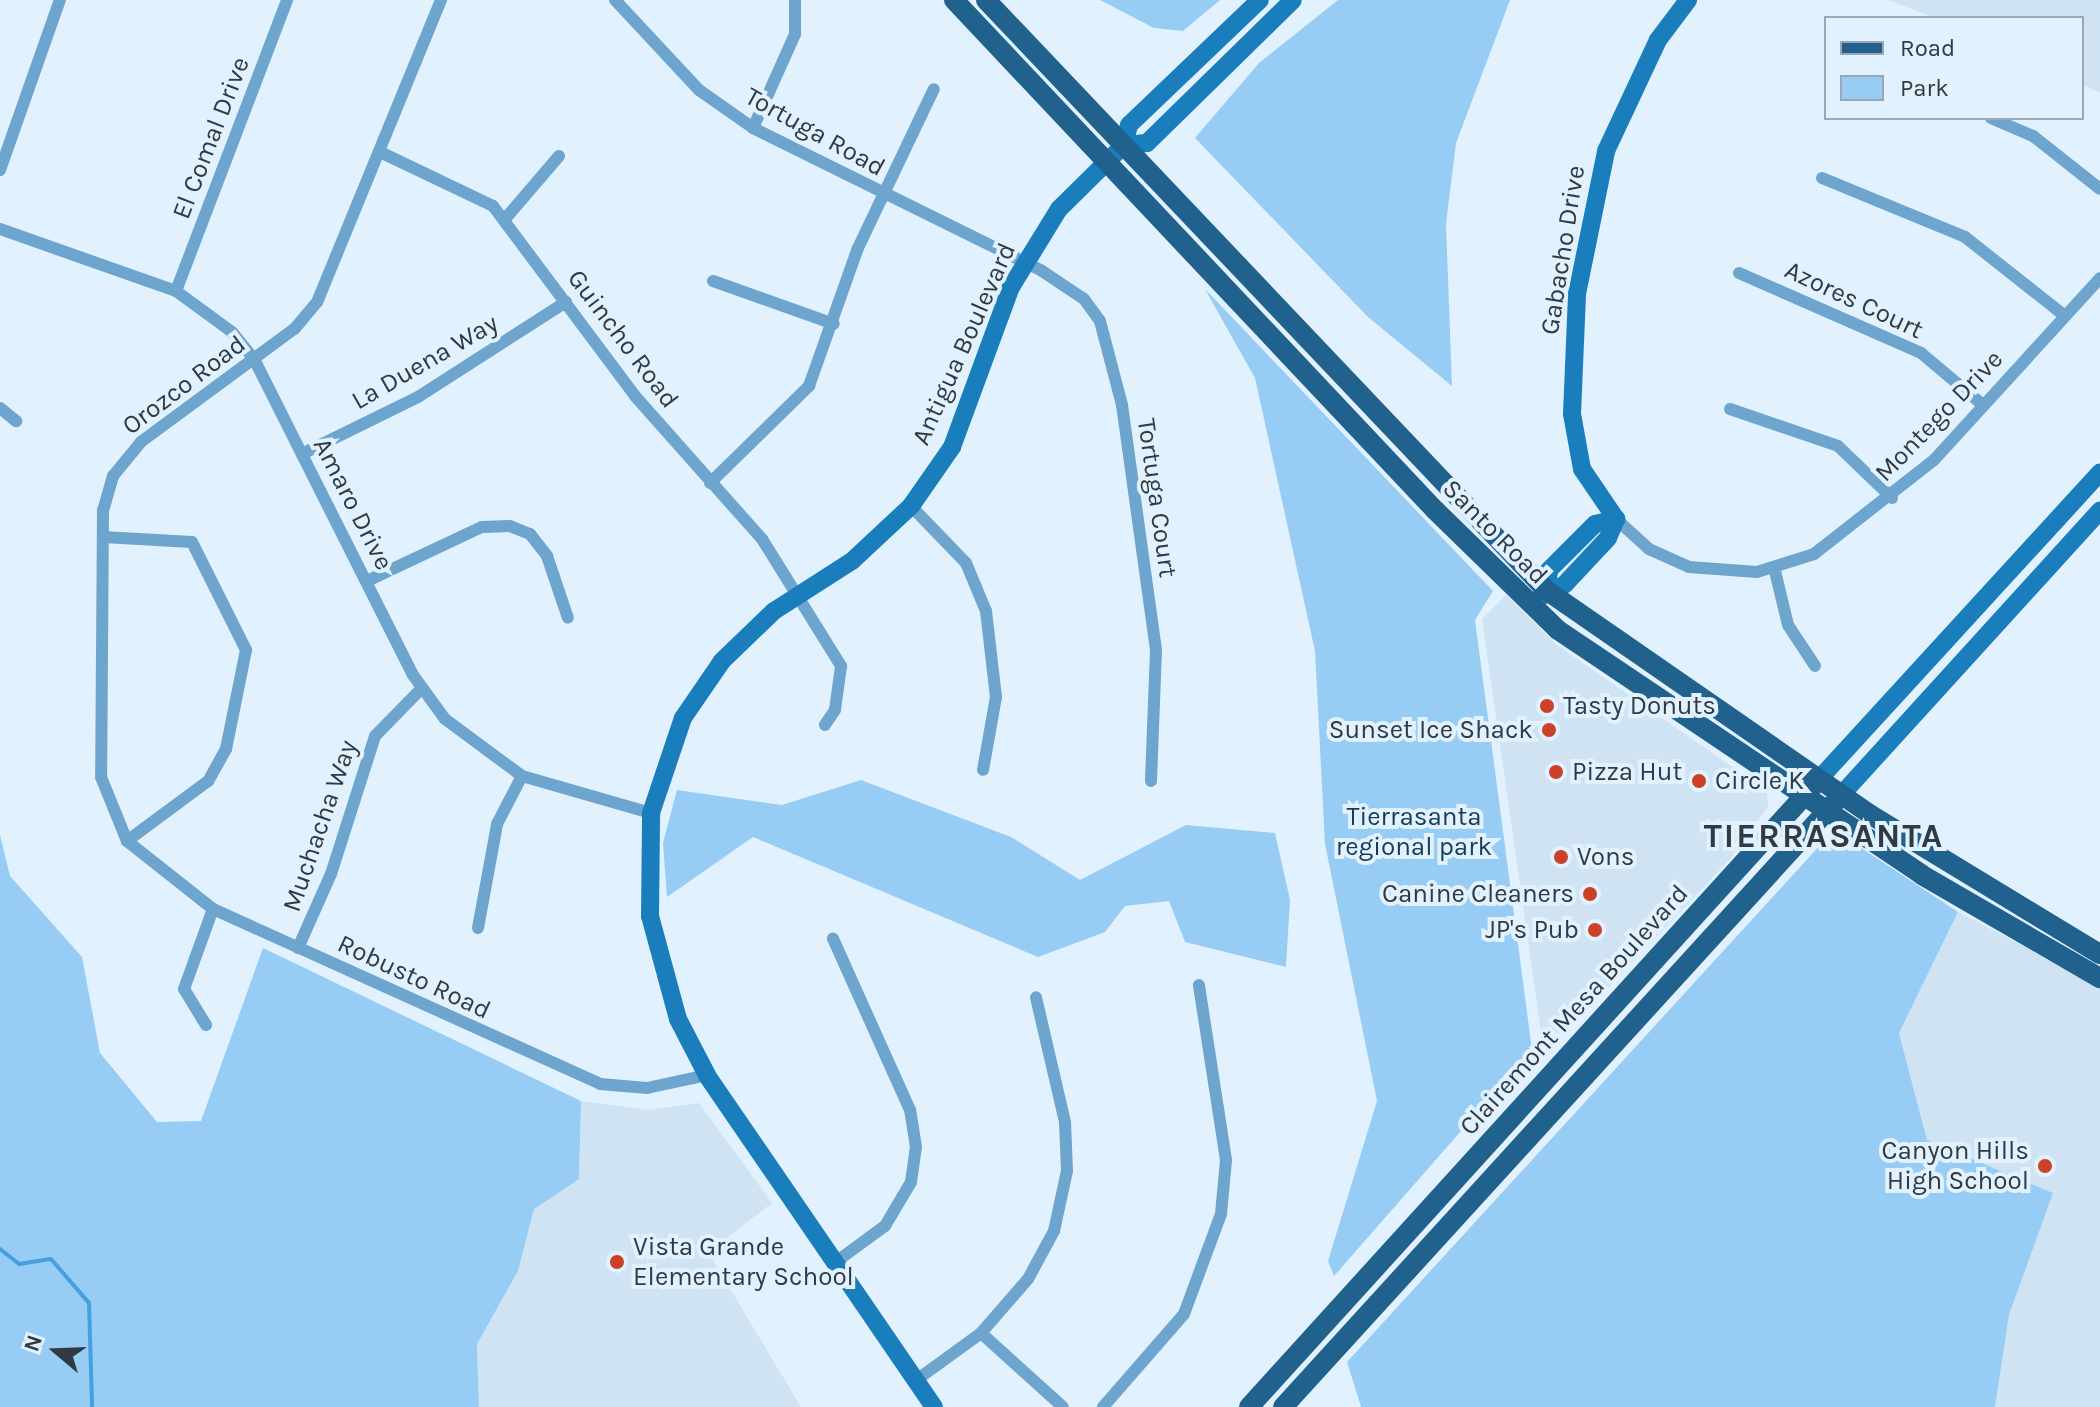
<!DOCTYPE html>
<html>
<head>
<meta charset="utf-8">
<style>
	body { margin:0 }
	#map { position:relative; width:2100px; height:1407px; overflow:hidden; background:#e2f1fe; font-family:Karla,sans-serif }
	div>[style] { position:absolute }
	.built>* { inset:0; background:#cfe3f3 }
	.green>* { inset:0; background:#97ccf5 }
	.stream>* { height:4px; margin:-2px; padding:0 2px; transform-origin:2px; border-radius:2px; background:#44a0df }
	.street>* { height:12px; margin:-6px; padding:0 6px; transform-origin:6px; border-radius:6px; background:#6ea5ce }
	.secondary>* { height:18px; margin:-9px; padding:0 9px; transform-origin:9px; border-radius:9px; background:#1a7ebc }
	.primary>* { height:20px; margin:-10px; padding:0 10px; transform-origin:10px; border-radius:10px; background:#20618d }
	.dots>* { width:22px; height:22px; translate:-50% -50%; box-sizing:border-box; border:4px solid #e2f1fe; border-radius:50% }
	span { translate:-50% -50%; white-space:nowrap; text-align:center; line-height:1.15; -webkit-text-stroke:8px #e2f1fe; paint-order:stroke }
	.street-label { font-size:26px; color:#2f3a42 }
	.poi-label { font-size:26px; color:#2f3a42 }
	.left { translate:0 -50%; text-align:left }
	.right { translate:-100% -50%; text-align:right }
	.park-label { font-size:26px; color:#173c57 }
	.district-label { font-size:34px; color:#2f3a42; font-weight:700; letter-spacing:2px }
	.legend { position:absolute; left:1824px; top:16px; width:260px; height:104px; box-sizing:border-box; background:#e2f1fe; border:2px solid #9aa8b3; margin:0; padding:10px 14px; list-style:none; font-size:24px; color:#2f3a42 }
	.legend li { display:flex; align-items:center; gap:16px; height:40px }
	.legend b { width:40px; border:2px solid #9aa8b3 }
	.north { position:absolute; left:16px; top:1311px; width:80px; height:80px; -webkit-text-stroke:6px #e2f1fe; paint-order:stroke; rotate:289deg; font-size:22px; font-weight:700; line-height:32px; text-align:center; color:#2f3a42 }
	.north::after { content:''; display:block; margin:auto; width:28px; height:36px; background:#2f3a42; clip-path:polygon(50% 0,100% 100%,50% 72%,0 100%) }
</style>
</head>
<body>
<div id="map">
	<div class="built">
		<div style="clip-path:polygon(1888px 0,2100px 0,2100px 93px,2082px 84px,2082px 18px,1935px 18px)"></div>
		<div style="clip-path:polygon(1506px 595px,1557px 645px,1767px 791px,1768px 807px,1730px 859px,1566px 1033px,1541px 1032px,1482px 619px)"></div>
		<div style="clip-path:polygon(1958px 912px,2100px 986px,2100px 1407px,1995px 1407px,2009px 1315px,2053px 1193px,1927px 1140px,1899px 1033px)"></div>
		<div style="clip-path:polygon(581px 1101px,648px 1110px,699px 1103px,772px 1203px,708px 1252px,801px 1407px,479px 1407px,477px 1344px,518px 1271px,534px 1208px,579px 1179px)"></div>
	</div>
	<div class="green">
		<div style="clip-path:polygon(1100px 0,1220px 0,1183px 31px,1154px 28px)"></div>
		<div style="clip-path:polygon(1338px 0,1510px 0,1456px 143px,1446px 224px,1452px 386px,1368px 317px,1195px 138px,1259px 63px)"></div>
		<div style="clip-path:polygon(1205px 289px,1493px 591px,1475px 620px,1532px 1050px,1334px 1276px,1328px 1261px,1377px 1101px,1325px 844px,1315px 651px,1255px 378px)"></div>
		<div style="clip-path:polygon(861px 780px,1011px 837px,1080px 880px,1186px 825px,1275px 833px,1290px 900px,1286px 967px,1185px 942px,1169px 901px,1125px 906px,1105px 932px,1038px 957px,753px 837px,667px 897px,663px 843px,677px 790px,782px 805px)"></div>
		<div style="clip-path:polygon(1834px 830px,1958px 912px,1899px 1033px,1927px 1140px,2053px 1193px,2009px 1315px,1995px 1407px,1361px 1407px,1347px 1362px)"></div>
		<div style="clip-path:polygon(0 835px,10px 876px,82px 957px,100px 1053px,157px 1122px,201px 1121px,263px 948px,581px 1101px,579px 1179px,534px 1209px,518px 1271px,477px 1344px,479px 1407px,0 1407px)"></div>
	</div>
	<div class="stream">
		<div style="left:0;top:1249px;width:24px;rotate:38deg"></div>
		<div style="left:19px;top:1264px;width:32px;rotate:-9deg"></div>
		<div style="left:51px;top:1259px;width:58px;rotate:49.2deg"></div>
		<div style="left:89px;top:1303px;width:104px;rotate:88.3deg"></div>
	</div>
	<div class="street">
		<div style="left:441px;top:0;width:326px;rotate:112.3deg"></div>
		<div style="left:317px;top:302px;width:35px;rotate:130deg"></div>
		<div style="left:294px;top:329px;width:190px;rotate:143.6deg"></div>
		<div style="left:141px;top:442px;width:44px;rotate:129.5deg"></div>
		<div style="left:113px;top:476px;width:35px;rotate:106deg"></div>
		<div style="left:103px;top:510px;width:267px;rotate:90.4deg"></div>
		<div style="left:101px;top:777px;width:69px;rotate:67.9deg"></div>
		<div style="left:127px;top:841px;width:110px;rotate:38.3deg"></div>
		<div style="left:213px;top:909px;width:425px;rotate:24.3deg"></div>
		<div style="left:600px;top:1084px;width:47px;rotate:4.9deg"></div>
		<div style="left:647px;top:1088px;width:61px;rotate:-12.2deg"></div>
		<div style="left:615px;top:0;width:123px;rotate:47deg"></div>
		<div style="left:699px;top:90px;width:66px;rotate:35.1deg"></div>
		<div style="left:753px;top:128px;width:322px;rotate:26.3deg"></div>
		<div style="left:1042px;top:271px;width:50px;rotate:33.7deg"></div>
		<div style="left:1084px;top:299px;width:27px;rotate:54deg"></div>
		<div style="left:1100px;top:321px;width:87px;rotate:75.3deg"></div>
		<div style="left:1122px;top:405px;width:247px;rotate:82.1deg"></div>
		<div style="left:1156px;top:650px;width:131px;rotate:92.2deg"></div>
		<div style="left:1991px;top:118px;width:46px;rotate:23.2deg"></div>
		<div style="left:2033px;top:136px;width:85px;rotate:38.3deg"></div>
		<div style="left:753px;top:128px;width:103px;rotate:-65.9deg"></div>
		<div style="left:795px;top:34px;width:34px;rotate:-90deg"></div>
		<div style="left:380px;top:152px;width:125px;rotate:25.5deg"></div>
		<div style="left:493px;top:206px;width:237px;rotate:53.2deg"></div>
		<div style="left:635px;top:396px;width:191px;rotate:48.4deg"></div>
		<div style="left:762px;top:539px;width:150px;rotate:58.1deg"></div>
		<div style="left:841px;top:666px;width:44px;rotate:97.8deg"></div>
		<div style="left:835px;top:710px;width:18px;rotate:124deg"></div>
		<div style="left:0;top:170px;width:180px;rotate:-70.6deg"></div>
		<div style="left:1822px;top:178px;width:155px;rotate:22.4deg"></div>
		<div style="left:1965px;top:237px;width:127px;rotate:38.3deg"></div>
		<div style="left:505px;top:219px;width:83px;rotate:-49.4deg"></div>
		<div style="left:0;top:229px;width:187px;rotate:19.4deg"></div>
		<div style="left:176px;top:291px;width:69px;rotate:36.2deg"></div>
		<div style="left:232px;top:332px;width:35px;rotate:51deg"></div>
		<div style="left:254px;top:359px;width:354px;rotate:63.3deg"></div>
		<div style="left:413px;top:675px;width:54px;rotate:54deg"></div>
		<div style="left:445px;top:719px;width:96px;rotate:36.5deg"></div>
		<div style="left:522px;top:776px;width:134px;rotate:16deg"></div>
		<div style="left:1739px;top:273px;width:199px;rotate:23.7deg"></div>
		<div style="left:1921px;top:353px;width:81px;rotate:40deg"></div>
		<div style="left:713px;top:281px;width:128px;rotate:19.6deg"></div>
		<div style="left:176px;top:291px;width:311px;rotate:-69.1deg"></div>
		<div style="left:0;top:408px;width:21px;rotate:39deg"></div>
		<div style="left:1730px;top:409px;width:114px;rotate:18.9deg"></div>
		<div style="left:1838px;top:446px;width:75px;rotate:43.9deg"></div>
		<div style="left:302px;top:454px;width:129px;rotate:-26.2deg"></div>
		<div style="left:418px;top:397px;width:176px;rotate:-32.7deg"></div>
		<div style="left:710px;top:483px;width:139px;rotate:-44.4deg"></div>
		<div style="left:809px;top:386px;width:146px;rotate:-70.5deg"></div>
		<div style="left:858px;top:248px;width:176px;rotate:-64.5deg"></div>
		<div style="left:911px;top:506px;width:79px;rotate:46deg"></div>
		<div style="left:966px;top:563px;width:52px;rotate:67.4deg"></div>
		<div style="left:986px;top:611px;width:87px;rotate:83.4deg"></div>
		<div style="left:996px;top:697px;width:74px;rotate:100.1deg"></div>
		<div style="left:1616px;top:519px;width:45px;rotate:42.3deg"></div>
		<div style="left:1649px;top:549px;width:44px;rotate:24.2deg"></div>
		<div style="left:1689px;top:567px;width:68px;rotate:4.2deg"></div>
		<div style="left:1757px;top:572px;width:60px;rotate:-17.5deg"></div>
		<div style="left:1814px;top:554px;width:152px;rotate:-38.1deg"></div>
		<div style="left:1934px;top:460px;width:246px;rotate:-47.6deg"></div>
		<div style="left:103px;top:537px;width:89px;rotate:3.2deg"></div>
		<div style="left:192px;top:542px;width:121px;rotate:63.4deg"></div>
		<div style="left:246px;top:650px;width:101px;rotate:101.4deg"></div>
		<div style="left:226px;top:749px;width:37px;rotate:119deg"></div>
		<div style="left:208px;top:781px;width:101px;rotate:143.5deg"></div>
		<div style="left:1774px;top:567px;width:60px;rotate:76.4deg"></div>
		<div style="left:1788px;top:625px;width:49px;rotate:56.6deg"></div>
		<div style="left:367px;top:581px;width:127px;rotate:-25.2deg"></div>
		<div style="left:482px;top:527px;width:28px;rotate:-2deg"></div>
		<div style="left:510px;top:526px;width:22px;rotate:22deg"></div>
		<div style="left:530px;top:534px;width:28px;rotate:52deg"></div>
		<div style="left:547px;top:556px;width:65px;rotate:71.3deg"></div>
		<div style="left:478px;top:928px;width:106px;rotate:-79.6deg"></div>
		<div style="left:497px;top:824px;width:54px;rotate:-62.5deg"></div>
		<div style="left:298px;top:948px;width:81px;rotate:-66deg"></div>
		<div style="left:331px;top:874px;width:145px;rotate:-72.3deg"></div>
		<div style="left:375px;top:736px;width:67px;rotate:-45.6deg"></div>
		<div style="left:206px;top:1025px;width:42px;rotate:-121.4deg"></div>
		<div style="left:184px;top:989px;width:85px;rotate:-70.1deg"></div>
		<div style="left:833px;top:1264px;width:64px;rotate:-36.2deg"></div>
		<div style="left:885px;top:1226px;width:51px;rotate:-59.4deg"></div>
		<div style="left:911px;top:1182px;width:35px;rotate:-82deg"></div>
		<div style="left:916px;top:1147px;width:37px;rotate:-99deg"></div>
		<div style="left:910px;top:1110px;width:188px;rotate:-114.2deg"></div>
		<div style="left:981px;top:1333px;width:110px;rotate:42.1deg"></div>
		<div style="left:915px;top:1381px;width:82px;rotate:-36deg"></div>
		<div style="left:981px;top:1333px;width:72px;rotate:-49deg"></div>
		<div style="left:1028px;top:1279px;width:55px;rotate:-61.6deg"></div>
		<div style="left:1054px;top:1231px;width:61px;rotate:-77.8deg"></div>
		<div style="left:1067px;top:1171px;width:49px;rotate:-92.3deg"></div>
		<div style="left:1065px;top:1122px;width:128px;rotate:-103.1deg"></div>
		<div style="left:1103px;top:1407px;width:123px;rotate:-48.9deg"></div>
		<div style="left:1184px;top:1314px;width:107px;rotate:-69.7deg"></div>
		<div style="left:1221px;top:1214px;width:54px;rotate:-84.7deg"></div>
		<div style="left:1226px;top:1160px;width:177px;rotate:-98.8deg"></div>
	</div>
	<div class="secondary">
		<div style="left:1124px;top:145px;width:23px;rotate:-5deg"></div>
		<div style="left:1147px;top:143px;width:204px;rotate:-44.4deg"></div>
		<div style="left:1616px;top:519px;width:60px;rotate:-124.2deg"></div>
		<div style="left:1582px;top:469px;width:56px;rotate:-100.3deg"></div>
		<div style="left:1572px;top:414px;width:120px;rotate:-87.6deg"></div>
		<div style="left:1577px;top:294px;width:146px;rotate:-78.5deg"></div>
		<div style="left:1606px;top:151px;width:123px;rotate:-64.9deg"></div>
		<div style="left:1658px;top:40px;width:50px;rotate:-53.1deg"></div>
		<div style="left:1546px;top:590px;width:20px;rotate:-81deg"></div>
		<div style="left:1549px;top:570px;width:65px;rotate:-45deg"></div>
		<div style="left:1595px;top:524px;width:22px;rotate:-13deg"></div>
		<div style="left:1540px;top:597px;width:28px;rotate:-27deg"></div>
		<div style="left:1565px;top:584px;width:63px;rotate:-46.9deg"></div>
		<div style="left:1608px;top:538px;width:21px;rotate:-67deg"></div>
		<div style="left:1821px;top:777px;width:413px;rotate:-47.5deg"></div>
		<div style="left:1843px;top:793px;width:382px;rotate:-47.7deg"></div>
		<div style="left:934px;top:1407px;width:402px;rotate:-124.4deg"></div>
		<div style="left:707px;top:1075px;width:63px;rotate:-117.4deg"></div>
		<div style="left:678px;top:1019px;width:107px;rotate:-105.2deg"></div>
		<div style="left:650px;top:916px;width:103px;rotate:-89.4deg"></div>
		<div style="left:651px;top:813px;width:100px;rotate:-71.4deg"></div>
		<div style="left:683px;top:718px;width:69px;rotate:-55.6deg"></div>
		<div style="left:722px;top:661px;width:72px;rotate:-43.9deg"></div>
		<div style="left:774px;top:611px;width:93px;rotate:-32.7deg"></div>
		<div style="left:852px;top:561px;width:81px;rotate:-43deg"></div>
		<div style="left:911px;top:506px;width:72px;rotate:-55.2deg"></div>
		<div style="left:952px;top:447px;width:171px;rotate:-69.8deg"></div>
		<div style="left:1011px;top:287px;width:92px;rotate:-58.4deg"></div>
		<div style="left:1059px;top:209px;width:91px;rotate:-44.6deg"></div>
		<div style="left:1124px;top:145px;width:21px;rotate:-76deg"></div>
		<div style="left:1129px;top:125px;width:181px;rotate:-43.7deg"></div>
	</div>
	<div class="primary">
		<div style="left:954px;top:0;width:701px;rotate:46.68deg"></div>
		<div style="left:1435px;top:510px;width:172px;rotate:44.3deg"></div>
		<div style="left:1558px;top:630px;width:439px;rotate:33.9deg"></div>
		<div style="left:1922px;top:875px;width:206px;rotate:30.1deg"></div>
		<div style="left:986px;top:0;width:813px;rotate:46.49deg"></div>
		<div style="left:1546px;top:590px;width:395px;rotate:34.7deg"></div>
		<div style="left:1871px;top:815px;width:268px;rotate:31.3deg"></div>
		<div style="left:1249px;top:1407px;width:839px;rotate:-47.75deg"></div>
		<div style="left:1283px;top:1407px;width:819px;rotate:-47.62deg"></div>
	</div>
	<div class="dots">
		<div style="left:1547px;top:706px;background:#cb4027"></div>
		<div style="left:1549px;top:730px;background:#cb4027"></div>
		<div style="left:1556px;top:772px;background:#cb4027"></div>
		<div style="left:1699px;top:781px;background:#cb4027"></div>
		<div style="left:1561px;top:857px;background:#cb4027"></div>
		<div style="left:1590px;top:894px;background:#cb4027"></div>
		<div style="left:1595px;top:930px;background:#cb4027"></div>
		<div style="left:2045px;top:1166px;background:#cb4027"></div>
		<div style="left:617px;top:1262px;background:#cb4027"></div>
	</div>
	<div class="street-label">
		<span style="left:815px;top:132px;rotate:29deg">Tortuga Road</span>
		<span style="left:211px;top:138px;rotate:-69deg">El Comal Drive</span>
		<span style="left:1563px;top:250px;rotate:-81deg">Gabacho Drive</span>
		<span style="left:1854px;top:300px;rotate:25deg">Azores Court</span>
		<span style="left:623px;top:339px;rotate:53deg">Guincho Road</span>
		<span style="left:964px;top:344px;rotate:-66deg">Antigua Boulevard</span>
		<span style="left:425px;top:362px;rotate:-30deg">La Duena Way</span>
		<span style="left:184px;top:385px;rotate:-37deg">Orozco Road</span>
		<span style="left:1939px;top:416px;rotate:-46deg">Montego Drive</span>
		<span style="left:1157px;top:498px;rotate:82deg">Tortuga Court</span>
		<span style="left:353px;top:504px;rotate:63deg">Amaro Drive</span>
		<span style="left:1495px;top:532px;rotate:45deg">Santo Road</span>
		<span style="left:320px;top:826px;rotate:-71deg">Muchacha Way</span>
		<span style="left:414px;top:977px;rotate:25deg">Robusto Road</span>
		<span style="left:1574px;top:1010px;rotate:-48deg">Clairemont Mesa Boulevard</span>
	</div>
	<div class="poi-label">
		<span class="left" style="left:1563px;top:706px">Tasty Donuts</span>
		<span class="right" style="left:1533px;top:730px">Sunset Ice Shack</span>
		<span class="left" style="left:1572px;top:772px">Pizza Hut</span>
		<span class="left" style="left:1715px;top:781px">Circle K</span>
		<span class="left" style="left:1577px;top:857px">Vons</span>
		<span class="right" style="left:1574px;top:894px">Canine Cleaners</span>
		<span class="right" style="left:1579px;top:930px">JP's Pub</span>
		<span class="right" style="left:2029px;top:1166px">Canyon Hills<br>High School</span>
		<span class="left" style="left:633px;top:1262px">Vista Grande<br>Elementary School</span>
	</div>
	<div class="park-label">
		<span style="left:1414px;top:832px">Tierrasanta<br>regional park</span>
	</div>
	<div class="district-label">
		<span style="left:1824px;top:837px">TIERRASANTA</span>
	</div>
	<ul class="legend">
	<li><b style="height:10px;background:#20618d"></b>Road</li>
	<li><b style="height:22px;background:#97ccf5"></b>Park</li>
	</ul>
	<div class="north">N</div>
</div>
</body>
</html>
